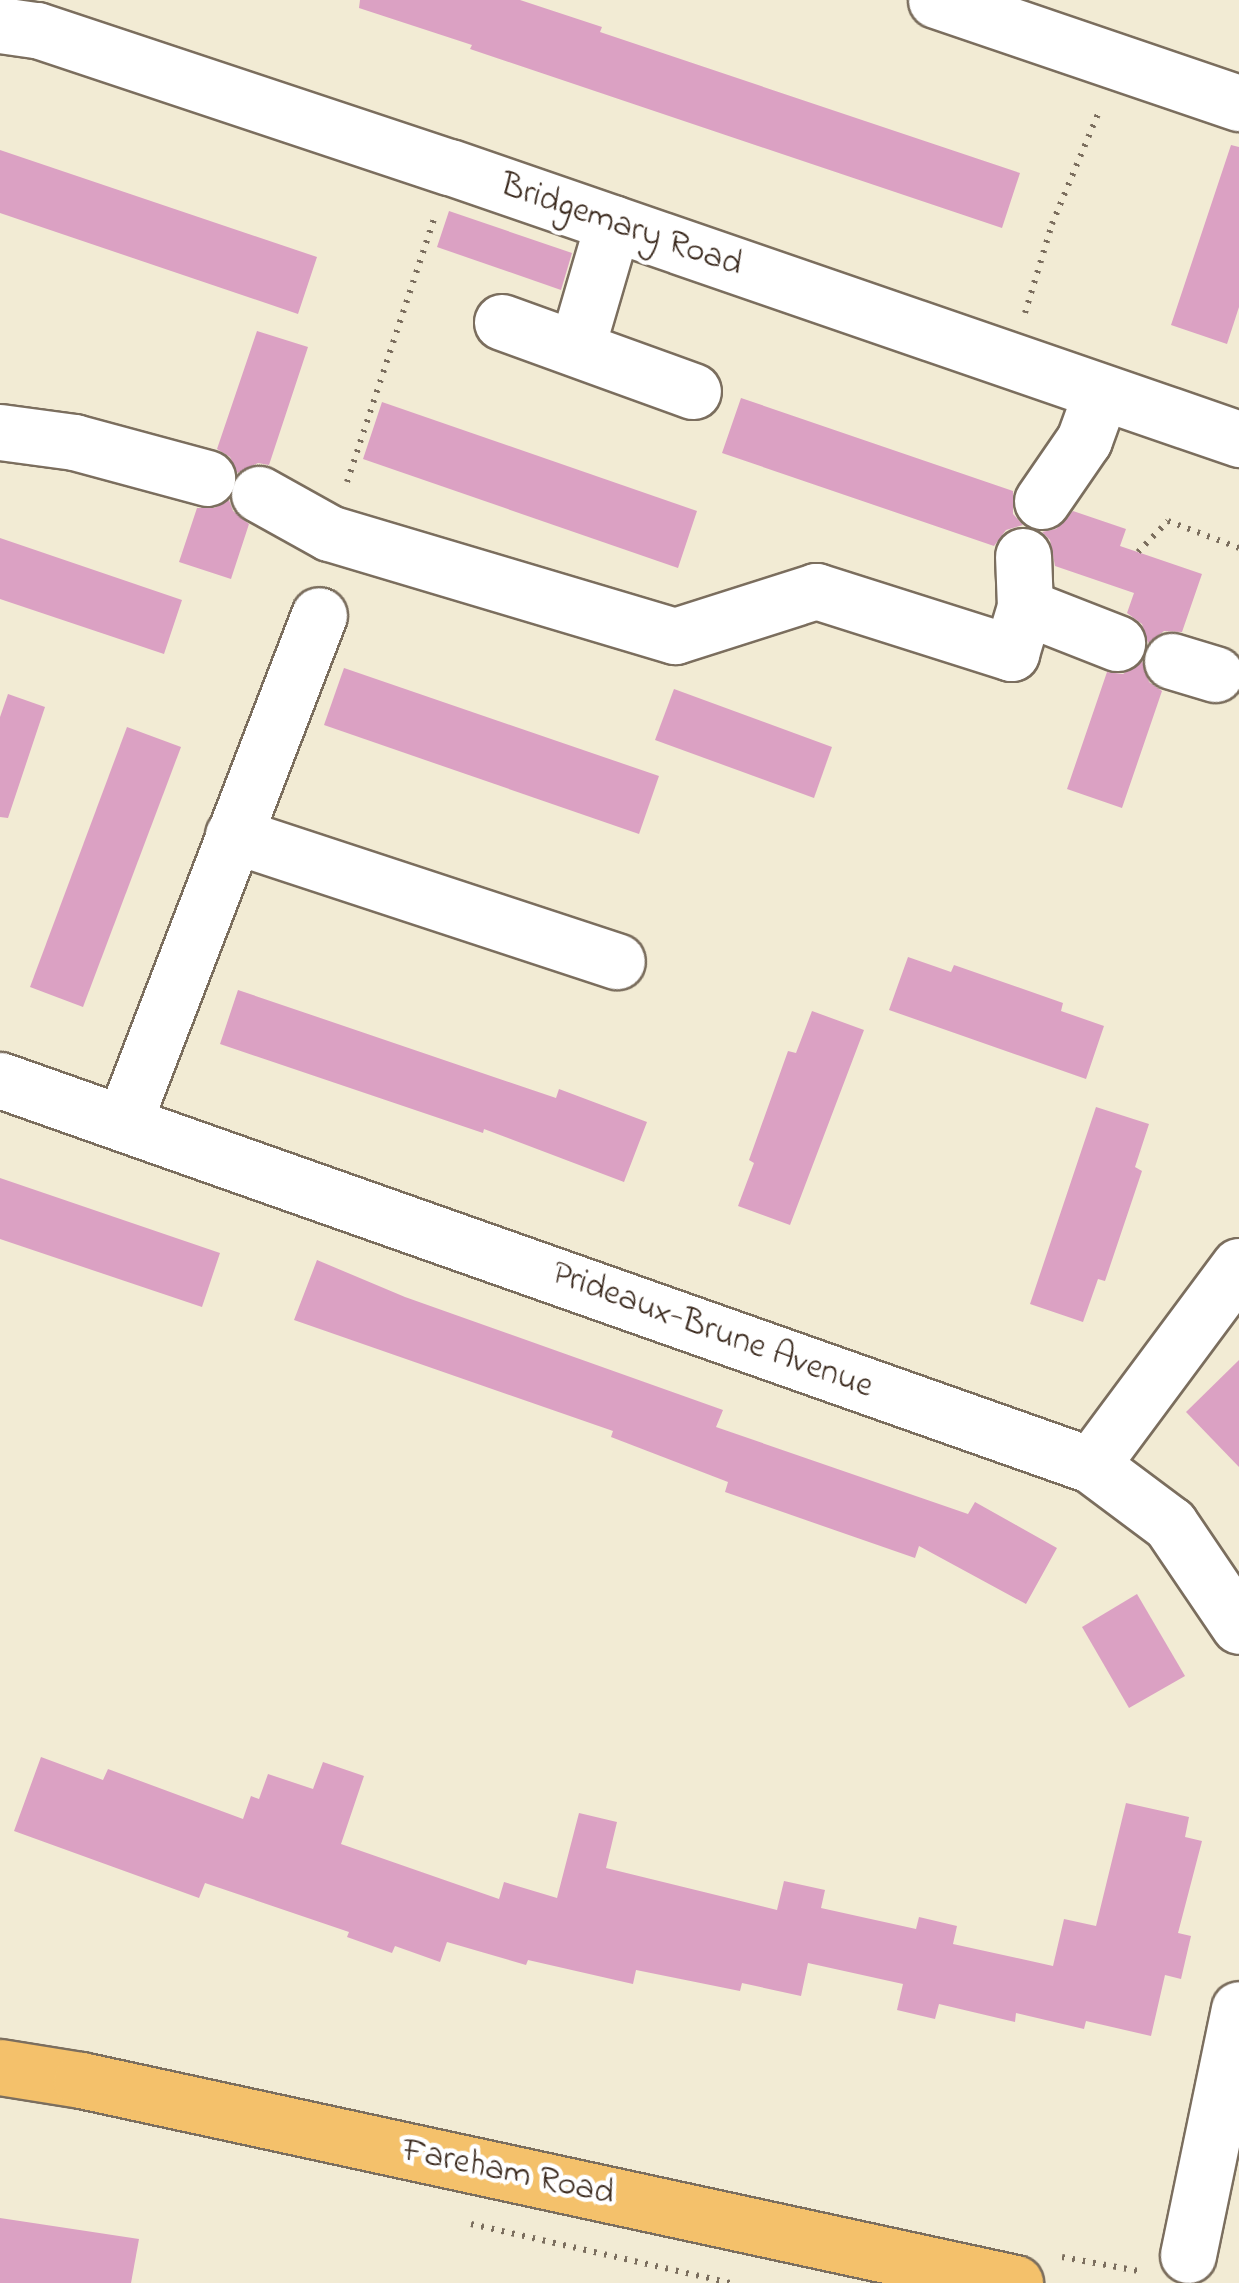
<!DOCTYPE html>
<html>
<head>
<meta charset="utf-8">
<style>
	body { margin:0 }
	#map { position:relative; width:1239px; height:2283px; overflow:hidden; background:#f2ebd4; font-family:"Indie Flower",sans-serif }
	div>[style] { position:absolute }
	.building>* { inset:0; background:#dba1c3 }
	.path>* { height:6px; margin-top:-3px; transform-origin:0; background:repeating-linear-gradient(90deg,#7b6e5e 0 2.5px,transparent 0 10.5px) }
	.roads { filter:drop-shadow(2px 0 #7b6e5e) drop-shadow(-2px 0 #7b6e5e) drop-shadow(0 2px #7b6e5e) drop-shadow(0 -2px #7b6e5e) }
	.minor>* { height:55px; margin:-27.5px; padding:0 27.5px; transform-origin:27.5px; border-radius:27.5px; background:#fff }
	.major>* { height:55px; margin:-27.5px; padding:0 27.5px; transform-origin:27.5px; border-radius:27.5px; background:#f4c16b }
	span { translate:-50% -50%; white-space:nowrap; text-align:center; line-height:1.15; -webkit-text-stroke:9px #fff; paint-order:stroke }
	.street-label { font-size:35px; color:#3b2a1e }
</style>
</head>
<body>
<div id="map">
	<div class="building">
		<div style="clip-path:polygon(360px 0,520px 0,602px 27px,600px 32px,1020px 173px,1002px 228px,470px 49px,472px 45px,359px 8px)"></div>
		<div style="clip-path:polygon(1231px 145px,1239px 147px,1239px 307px,1227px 344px,1171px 325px)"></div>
		<div style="clip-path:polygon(0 150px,317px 257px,298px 314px,0 213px)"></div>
		<div style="clip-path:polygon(449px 211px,572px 253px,561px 290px,437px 247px)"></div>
		<div style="clip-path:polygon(257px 331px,308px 347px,269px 465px,258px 463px,237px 473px,230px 457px,217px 449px)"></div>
		<div style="clip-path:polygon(741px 398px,1013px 491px,1013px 514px,1023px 525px,1006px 530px,994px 546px,722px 453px)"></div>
		<div style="clip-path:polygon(382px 402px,697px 511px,678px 568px,363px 459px)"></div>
		<div style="clip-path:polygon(229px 500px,233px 511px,249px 524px,231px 579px,179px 562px,197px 508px,214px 508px)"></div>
		<div style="clip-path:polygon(1073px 511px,1126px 529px,1120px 546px,1202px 574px,1182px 632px,1164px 631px,1148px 643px,1142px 624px,1127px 613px,1134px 593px,1055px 566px,1050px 540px,1042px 532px,1056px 529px)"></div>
		<div style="clip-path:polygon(0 538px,182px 600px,164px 654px,0 599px)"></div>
		<div style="clip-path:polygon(1142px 661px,1149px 682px,1162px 691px,1122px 808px,1067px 789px,1107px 672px,1123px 674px)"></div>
		<div style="clip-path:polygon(344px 668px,659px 776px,639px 834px,324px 725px)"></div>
		<div style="clip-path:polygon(674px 689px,832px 747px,814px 798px,655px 740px)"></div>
		<div style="clip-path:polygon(8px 694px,45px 707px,8px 818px,0 817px,0 717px)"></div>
		<div style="clip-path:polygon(127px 727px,181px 747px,83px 1007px,30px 987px)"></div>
		<div style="clip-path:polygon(908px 957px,951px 972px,954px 965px,1063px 1003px,1061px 1011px,1104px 1026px,1086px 1079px,889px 1010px)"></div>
		<div style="clip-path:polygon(238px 990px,556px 1098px,559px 1089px,647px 1122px,624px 1182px,484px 1129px,483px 1133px,220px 1044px)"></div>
		<div style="clip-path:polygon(812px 1011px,864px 1030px,790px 1225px,738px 1206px,754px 1163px,749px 1160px,788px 1051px,796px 1053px)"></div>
		<div style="clip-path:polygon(1096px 1107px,1149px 1124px,1135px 1167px,1142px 1171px,1105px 1281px,1098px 1279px,1083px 1322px,1030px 1304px)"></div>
		<div style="clip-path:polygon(0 1178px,220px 1253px,202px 1307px,0 1239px)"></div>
		<div style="clip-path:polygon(317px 1260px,405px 1297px,723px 1410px,716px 1427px,968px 1514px,975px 1502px,1057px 1548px,1026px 1604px,919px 1546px,915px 1558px,725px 1492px,728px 1482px,611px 1437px,613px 1431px,294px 1320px)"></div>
		<div style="clip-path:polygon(1239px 1360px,1239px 1467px,1186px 1412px)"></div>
		<div style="clip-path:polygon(1137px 1594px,1185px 1676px,1129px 1708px,1082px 1627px)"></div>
		<div style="clip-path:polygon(41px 1757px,103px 1780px,108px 1769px,243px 1819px,251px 1796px,259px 1799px,268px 1774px,313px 1789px,323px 1762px,364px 1776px,341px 1844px,499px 1899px,504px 1882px,557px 1898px,579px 1813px,617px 1822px,606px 1868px,777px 1910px,784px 1881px,825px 1890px,821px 1908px,916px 1929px,919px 1917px,957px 1926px,953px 1944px,1053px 1966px,1064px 1919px,1096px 1926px,1126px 1803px,1189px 1817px,1185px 1837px,1202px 1841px,1178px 1933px,1191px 1936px,1181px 1979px,1165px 1975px,1151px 2036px,1086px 2021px,1084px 2029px,1016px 2013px,1015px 2022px,939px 2004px,935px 2019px,897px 2010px,903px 1984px,808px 1963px,801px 1996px,742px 1983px,740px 1991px,636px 1970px,633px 1984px,528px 1960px,526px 1965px,447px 1942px,440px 1962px,395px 1946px,392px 1953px,347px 1937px,349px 1932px,205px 1883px,199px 1898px,14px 1831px)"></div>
		<div style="clip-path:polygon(0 2218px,139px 2239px,131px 2283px,0 2283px)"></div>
	</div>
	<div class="path">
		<div style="left:1025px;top:313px;width:93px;rotate:-73.1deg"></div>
		<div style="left:1052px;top:224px;width:125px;rotate:-67.3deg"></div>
		<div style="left:347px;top:482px;width:277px;rotate:-71.7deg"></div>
		<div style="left:1138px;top:552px;width:43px;rotate:-45.9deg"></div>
		<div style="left:1168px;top:521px;width:76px;rotate:20.8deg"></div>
		<div style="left:471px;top:2224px;width:267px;rotate:12.8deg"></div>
		<div style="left:1062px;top:2257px;width:78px;rotate:10.3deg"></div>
	</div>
	<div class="roads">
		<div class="minor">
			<div style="left:936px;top:0;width:320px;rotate:18.8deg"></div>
			<div style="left:0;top:25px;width:37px;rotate:8deg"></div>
			<div style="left:37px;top:30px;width:435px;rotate:18.4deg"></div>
			<div style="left:450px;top:167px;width:835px;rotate:19.02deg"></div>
			<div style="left:502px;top:322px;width:203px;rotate:19.9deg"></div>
			<div style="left:577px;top:346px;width:128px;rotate:-73.7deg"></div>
			<div style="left:0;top:432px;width:75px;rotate:7.7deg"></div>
			<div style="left:74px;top:442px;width:138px;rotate:15.1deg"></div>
			<div style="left:259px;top:494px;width:80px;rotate:29.1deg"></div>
			<div style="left:329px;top:533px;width:361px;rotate:16.6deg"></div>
			<div style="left:675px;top:636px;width:148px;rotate:-17.7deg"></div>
			<div style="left:816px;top:591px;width:205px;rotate:17.6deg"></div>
			<div style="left:1011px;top:653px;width:48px;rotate:-73.1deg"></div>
			<div style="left:1025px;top:607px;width:51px;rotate:-92.2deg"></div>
			<div style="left:1042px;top:501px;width:74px;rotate:-55.5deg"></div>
			<div style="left:1084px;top:440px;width:50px;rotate:-70.1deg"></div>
			<div style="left:1025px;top:607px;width:99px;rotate:21.4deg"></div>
			<div style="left:1172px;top:661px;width:45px;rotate:16.8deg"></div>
			<div style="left:233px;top:835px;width:404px;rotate:18.2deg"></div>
			<div style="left:0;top:1080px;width:1157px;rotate:19.44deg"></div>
			<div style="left:1091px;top:1465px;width:99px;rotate:36.8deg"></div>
			<div style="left:1170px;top:1524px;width:123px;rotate:55.9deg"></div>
			<div style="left:124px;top:1121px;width:542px;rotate:-68.92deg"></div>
			<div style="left:1091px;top:1465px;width:248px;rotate:-53.4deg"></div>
			<div style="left:1188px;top:2255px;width:251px;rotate:-78.3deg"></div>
		</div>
		<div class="major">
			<div style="left:0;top:2067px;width:82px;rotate:9.1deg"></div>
			<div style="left:81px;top:2080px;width:956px;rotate:12.26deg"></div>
		</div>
	</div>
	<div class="street-label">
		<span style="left:621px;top:226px;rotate:19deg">Bridgemary Road</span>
		<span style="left:712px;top:1331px;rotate:20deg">Prideaux-Brune Avenue</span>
		<span style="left:508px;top:2173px;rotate:12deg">Fareham Road</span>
	</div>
</div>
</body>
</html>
